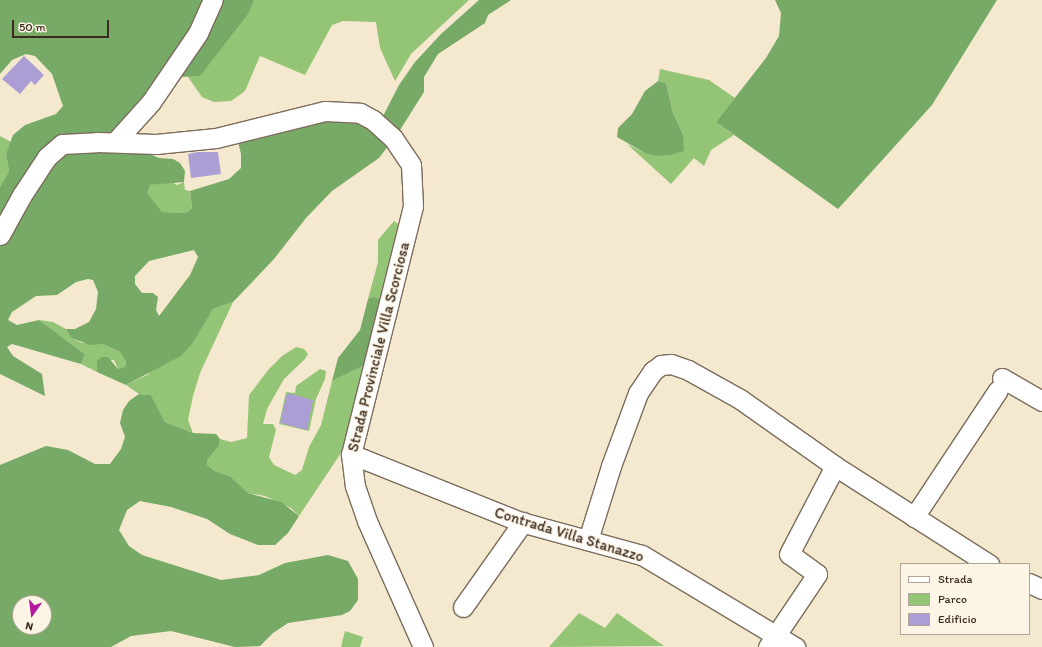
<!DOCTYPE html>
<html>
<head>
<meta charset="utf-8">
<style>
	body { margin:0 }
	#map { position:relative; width:1042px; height:647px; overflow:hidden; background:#f4e8ce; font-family:Itim,sans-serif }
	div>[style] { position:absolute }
	.green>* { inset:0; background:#94c576 }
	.forest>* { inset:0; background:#77aa67 }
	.building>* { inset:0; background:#ac9ed5 }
	.roads { filter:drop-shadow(1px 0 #7c6c5c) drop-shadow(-1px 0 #7c6c5c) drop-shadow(0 1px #7c6c5c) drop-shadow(0 -1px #7c6c5c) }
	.minor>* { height:19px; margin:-9.5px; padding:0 9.5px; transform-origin:9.5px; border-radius:9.5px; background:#fff }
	span { translate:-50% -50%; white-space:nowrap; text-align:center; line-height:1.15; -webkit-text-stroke:3px #fcf5e5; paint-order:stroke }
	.street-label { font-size:15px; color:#3b2a1e }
	.legend { position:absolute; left:900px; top:563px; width:130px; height:72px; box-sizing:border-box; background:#fcf5e5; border:1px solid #afa495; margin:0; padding:5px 7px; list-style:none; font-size:12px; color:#3b2a1e }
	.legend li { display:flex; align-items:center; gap:8px; height:20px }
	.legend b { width:20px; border:1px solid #afa495 }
	.north { position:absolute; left:12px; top:595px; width:40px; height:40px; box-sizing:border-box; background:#fcf5e5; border:1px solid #afa495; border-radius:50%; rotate:194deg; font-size:11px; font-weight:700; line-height:16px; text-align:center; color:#3b2a1e }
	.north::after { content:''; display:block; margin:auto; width:14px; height:18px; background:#b5179e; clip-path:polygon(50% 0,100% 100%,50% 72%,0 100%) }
	.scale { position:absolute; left:12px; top:20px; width:97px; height:18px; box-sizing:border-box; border:2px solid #3b2a1e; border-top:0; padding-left:5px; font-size:12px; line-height:14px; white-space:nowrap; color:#3b2a1e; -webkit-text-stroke:3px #fcf5e5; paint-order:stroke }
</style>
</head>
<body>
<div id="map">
	<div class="green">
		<div style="clip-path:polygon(233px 0,469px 0,411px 54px,395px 81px,380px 48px,376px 22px,343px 21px,332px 25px,305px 75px,260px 56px,245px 91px,231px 101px,214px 102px,202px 97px,188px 77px)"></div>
		<div style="clip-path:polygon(660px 69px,709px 80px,735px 98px,716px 122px,734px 135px,711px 150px,704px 166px,694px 158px,671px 184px,627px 144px,645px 153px,683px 134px,673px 113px,666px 83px,658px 81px)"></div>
		<div style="clip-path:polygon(0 136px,11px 142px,6px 154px,9px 171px,0 187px)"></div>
		<div style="clip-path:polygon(172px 182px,177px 185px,184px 182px,185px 190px,190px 191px,192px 208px,186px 213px,162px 212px,146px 193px,150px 185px)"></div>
		<div style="clip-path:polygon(394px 221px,399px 225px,383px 300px,368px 299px,378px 262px,378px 240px)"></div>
		<div style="clip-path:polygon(233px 302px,200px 373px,193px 396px,188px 420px,193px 433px,165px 422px,151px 395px,139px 394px,126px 385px,147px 375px,204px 323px,213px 309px)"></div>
		<div style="clip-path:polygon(39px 320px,53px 322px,66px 329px,71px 338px,82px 343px,103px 344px,120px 352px,126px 360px,125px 368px,118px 369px,114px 360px,97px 361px,97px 372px,81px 364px,85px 354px)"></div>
		<div style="clip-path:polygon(296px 347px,304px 349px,308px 354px,305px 359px,284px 379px,267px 409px,263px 424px,273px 424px,276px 430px,269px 457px,274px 465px,295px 475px,302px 470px,309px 447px,321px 425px,332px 381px,367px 364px,345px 447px,299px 516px,291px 508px,265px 496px,248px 493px,230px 476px,215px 471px,207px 465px,208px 459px,219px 446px,220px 439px,231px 442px,247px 438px,249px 395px,269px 369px,282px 356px)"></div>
		<div style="clip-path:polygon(320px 369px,326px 371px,325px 379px,316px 399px,309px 431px,279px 424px,286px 392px,295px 393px,296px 386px)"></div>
		<div style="clip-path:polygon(579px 613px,605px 628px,617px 613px,664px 646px,549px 647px)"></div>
		<div style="clip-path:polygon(345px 631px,363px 637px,360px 647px,341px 647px)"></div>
	</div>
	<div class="forest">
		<div style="clip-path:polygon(0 0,212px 0,122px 133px,80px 134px,56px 141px,0 228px,0 187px,9px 171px,6px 154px,13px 135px,25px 125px,56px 114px,63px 106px,52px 74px,35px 56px,26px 54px,12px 60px,0 74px)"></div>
		<div style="clip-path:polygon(215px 0,254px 0,248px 14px,200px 76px,182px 77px,176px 69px)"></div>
		<div style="clip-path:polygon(479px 0,511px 0,488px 15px,485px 23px,438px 54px,424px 77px,424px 92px,400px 130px,403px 138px,382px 118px,399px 85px,415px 62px,441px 34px)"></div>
		<div style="clip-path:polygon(775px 0,997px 0,932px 105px,838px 209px,716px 122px,766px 58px,779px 36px,781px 13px)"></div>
		<div style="clip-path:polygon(658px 81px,666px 83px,673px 113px,683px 134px,684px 151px,670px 155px,656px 156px,645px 153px,617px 137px,618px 128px,632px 114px,645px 91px)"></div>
		<div style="clip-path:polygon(evenodd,332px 118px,357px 121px,375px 132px,389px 145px,379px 158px,332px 191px,306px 218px,274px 259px,233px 302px,213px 309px,192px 344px,181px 356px,126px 385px,97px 372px,97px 361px,102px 357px,108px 357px,118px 369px,125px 367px,126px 361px,120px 352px,103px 344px,90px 345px,71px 338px,66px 329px,75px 329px,89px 322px,96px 309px,98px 292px,93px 280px,88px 279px,76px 282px,57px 295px,36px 296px,12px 312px,8px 320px,17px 325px,39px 320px,85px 354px,81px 364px,12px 344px,7px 347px,13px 356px,42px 374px,45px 396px,0 374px,0 244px,56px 153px,76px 148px,145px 152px,159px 158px,173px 159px,180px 163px,185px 171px,184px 182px,150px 185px,147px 193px,162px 212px,186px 213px,192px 208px,190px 191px,229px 179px,241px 168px,241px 154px,237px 138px,332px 118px,194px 250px,198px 257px,190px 275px,159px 316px,156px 310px,158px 297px,153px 293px,142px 293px,135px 284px,135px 276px,149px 261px,194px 250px)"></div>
		<div style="clip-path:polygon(374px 297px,383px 300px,367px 364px,332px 381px,338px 358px,360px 330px,368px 299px)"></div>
		<div style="clip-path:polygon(evenodd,139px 394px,151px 395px,165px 422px,193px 433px,216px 434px,220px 439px,219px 446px,208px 459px,207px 465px,215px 471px,230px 476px,248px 493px,281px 502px,299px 516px,288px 533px,275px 545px,258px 545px,230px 534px,207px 519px,171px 507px,140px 501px,127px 510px,119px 530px,129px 546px,142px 555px,221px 580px,259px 575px,285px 563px,328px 555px,348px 561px,358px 579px,358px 600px,350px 611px,342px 615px,288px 623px,273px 633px,260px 646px,235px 647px,171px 631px,131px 636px,111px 647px,0 647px,0 465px,46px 446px,68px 450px,95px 464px,110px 464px,121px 449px,125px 437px,120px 423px,123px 410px,129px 401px,139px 394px,20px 603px,44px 603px,44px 627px,20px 627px,20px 603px)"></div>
	</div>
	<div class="building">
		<div style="clip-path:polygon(24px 56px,44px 75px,35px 85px,31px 81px,20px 94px,2px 79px)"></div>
		<div style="clip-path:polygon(198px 152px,218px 152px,221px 174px,191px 178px,188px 154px)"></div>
		<div style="clip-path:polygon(287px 393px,313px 400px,307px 430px,280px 423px)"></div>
	</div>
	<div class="roads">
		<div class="minor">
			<div style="left:115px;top:142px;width:54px;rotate:-48deg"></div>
			<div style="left:151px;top:102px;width:83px;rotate:-55.7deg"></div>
			<div style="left:198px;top:33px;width:36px;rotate:-66deg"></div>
			<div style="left:0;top:235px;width:46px;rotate:-61.2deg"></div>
			<div style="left:22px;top:195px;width:45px;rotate:-56.7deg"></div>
			<div style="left:47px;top:157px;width:20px;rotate:-41deg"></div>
			<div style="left:62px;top:144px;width:35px;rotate:-3deg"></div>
			<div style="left:97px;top:142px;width:59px;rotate:1.9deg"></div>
			<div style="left:156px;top:144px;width:60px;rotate:-5.7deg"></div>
			<div style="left:216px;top:138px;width:112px;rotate:-13.9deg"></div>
			<div style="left:325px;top:111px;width:35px;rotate:3deg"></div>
			<div style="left:360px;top:113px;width:15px;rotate:28deg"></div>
			<div style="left:373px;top:120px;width:27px;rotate:42deg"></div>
			<div style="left:393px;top:138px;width:32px;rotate:56deg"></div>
			<div style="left:411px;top:165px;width:41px;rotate:87.2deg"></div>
			<div style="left:413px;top:206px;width:256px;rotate:104deg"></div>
			<div style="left:351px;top:454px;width:32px;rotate:83deg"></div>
			<div style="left:355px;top:486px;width:37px;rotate:71deg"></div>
			<div style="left:367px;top:521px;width:138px;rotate:66deg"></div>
			<div style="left:1002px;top:378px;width:46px;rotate:29.9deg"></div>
			<div style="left:351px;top:454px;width:183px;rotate:21.8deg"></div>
			<div style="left:521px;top:522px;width:125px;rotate:15.3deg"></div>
			<div style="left:642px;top:555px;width:179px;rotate:31deg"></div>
			<div style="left:914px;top:517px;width:152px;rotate:-56.5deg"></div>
			<div style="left:588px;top:540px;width:77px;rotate:-72.7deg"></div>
			<div style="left:611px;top:466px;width:78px;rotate:-69.7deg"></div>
			<div style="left:638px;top:393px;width:27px;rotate:-56deg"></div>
			<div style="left:653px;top:371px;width:10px;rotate:-37deg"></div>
			<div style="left:661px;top:365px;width:10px;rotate:-6deg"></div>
			<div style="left:671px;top:364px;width:18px;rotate:19deg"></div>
			<div style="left:688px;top:370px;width:60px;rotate:29.1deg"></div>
			<div style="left:740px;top:399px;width:116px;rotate:35.2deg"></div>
			<div style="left:835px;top:466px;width:183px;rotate:32.5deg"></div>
			<div style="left:1029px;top:583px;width:14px;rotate:25deg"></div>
			<div style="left:463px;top:607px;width:104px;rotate:-54.8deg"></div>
			<div style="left:768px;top:647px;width:88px;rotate:-56.1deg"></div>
			<div style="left:817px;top:574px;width:34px;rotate:-144deg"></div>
			<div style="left:789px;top:554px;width:99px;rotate:-62.4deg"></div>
		</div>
	</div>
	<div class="street-label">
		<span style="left:379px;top:347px;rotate:-76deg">Strada Provinciale Villa Scorciosa</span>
		<span style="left:569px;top:535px;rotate:17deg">Contrada Villa Stanazzo</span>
	</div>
	<ul class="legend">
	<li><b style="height:5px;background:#fff"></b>Strada</li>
	<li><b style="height:11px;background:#94c576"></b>Parco</li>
	<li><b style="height:11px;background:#ac9ed5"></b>Edificio</li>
	</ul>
	<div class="north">N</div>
	<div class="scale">50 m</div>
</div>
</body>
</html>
